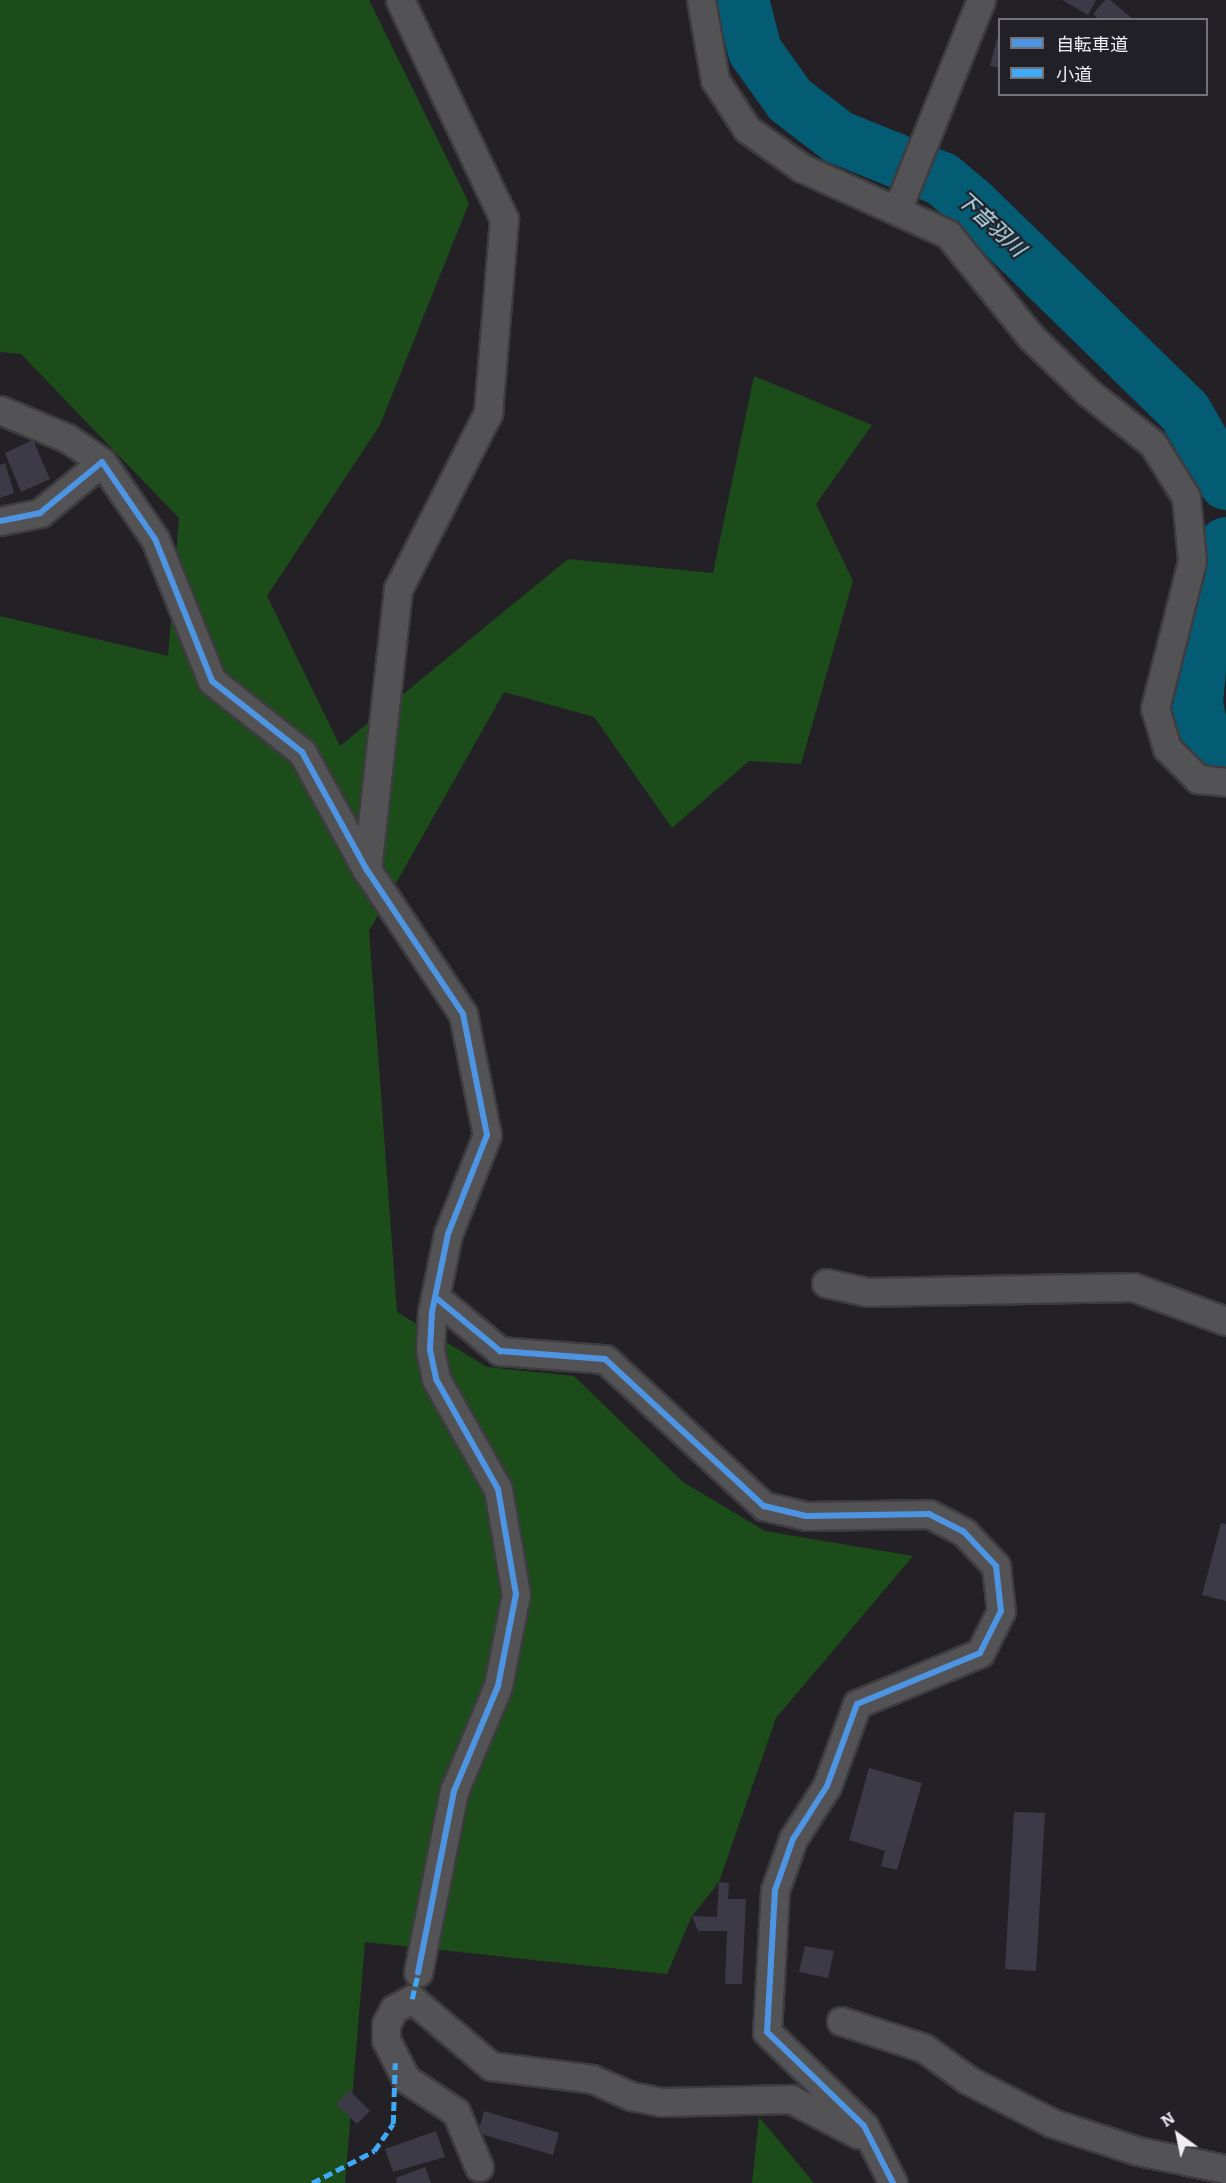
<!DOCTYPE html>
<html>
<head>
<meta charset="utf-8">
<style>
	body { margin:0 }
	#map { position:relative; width:1226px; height:2183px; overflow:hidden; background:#232126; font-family:Bitter,"Noto Sans JP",serif }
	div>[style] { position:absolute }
	.forest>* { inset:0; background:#1c4c1a }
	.river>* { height:54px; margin:-27px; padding:0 27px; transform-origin:27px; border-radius:27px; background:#035c74 }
	.building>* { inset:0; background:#3d3a48 }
	.roads { filter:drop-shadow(2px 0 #3d3c40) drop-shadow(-2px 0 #3d3c40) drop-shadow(0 2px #3d3c40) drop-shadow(0 -2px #3d3c40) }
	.street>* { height:27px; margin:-13.5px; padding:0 13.5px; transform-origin:13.5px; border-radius:13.5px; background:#535254 }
	.quiet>* { height:4.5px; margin-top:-2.25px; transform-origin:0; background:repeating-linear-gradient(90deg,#3fa9f5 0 9px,transparent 0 13.5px) }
	.cycleway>* { height:6px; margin:-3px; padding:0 3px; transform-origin:3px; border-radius:3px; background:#4d94e3 }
	span { translate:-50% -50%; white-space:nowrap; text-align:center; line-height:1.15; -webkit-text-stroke:4.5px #222027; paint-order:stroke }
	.water-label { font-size:21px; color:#b7e7f9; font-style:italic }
	.legend { position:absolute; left:998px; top:18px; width:210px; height:78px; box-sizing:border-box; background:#222027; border:2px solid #747279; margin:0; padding:8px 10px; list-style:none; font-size:18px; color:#efeef3 }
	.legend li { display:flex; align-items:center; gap:12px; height:30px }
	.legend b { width:30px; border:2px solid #747279 }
	.north { position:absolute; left:1148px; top:2105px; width:60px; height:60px; -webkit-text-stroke:4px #222027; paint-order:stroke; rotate:327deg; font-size:16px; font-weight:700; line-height:24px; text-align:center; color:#efeef3 }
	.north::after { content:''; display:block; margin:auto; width:21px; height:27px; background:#efeef3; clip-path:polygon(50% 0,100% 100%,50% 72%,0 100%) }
</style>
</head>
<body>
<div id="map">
	<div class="forest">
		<div style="clip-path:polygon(0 0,369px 0,469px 203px,380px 425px,267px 596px,340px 746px,568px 559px,713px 573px,754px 376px,872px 425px,816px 504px,853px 581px,801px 764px,749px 761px,672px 828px,594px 717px,504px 692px,369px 931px,397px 1312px,487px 1367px,574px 1376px,683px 1482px,765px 1531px,913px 1556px,776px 1718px,719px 1882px,692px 1916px,667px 1974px,365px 1942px,345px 2183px,0 2183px,0 616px,168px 656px,179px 518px,21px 354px,0 352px)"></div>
		<div style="clip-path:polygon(759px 2117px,814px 2183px,752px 2183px)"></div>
	</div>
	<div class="river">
		<div style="left:742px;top:0;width:53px;rotate:75.7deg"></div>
		<div style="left:755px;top:51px;width:60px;rotate:54.5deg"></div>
		<div style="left:790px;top:100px;width:61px;rotate:37.6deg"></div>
		<div style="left:838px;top:137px;width:112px;rotate:22deg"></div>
		<div style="left:942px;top:179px;width:38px;rotate:40deg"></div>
		<div style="left:971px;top:203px;width:299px;rotate:44.3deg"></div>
		<div style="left:1185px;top:412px;width:82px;rotate:60deg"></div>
		<div style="left:1226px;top:544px;width:128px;rotate:102.2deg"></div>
		<div style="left:1199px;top:669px;width:36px;rotate:95deg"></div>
		<div style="left:1196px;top:705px;width:25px;rotate:78deg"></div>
		<div style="left:1201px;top:729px;width:34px;rotate:53deg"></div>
		<div style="left:1221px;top:756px;width:5px;rotate:-22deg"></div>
	</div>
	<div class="building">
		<div style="clip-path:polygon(1062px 0,1096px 0,1088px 15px)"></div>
		<div style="clip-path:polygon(1105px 0,1110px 0,1134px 20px,1100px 20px,1093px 14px)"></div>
		<div style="clip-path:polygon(997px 38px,1000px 39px,1000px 68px,990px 66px)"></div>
		<div style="clip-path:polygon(33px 440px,50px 479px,21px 492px,5px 453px)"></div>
		<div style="clip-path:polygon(5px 463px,14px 493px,0 498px,0 465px)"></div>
		<div style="clip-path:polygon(1221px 1523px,1226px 1524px,1226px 1601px,1202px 1595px)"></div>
		<div style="clip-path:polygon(869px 1768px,922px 1783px,897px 1870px,881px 1866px,885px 1851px,849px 1840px)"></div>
		<div style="clip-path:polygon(1014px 1812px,1045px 1813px,1036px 1971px,1005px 1969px)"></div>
		<div style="clip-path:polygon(719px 1882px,729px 1883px,728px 1899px,746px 1899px,742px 1984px,725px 1984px,727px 1931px,698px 1931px,692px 1916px,717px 1917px)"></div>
		<div style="clip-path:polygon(805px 1946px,834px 1951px,828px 1978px,799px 1972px)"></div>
		<div style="clip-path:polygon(349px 2090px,370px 2111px,357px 2124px,336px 2104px)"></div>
		<div style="clip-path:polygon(484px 2111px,559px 2133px,553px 2155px,478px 2133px)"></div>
		<div style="clip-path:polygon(436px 2131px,445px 2157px,393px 2172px,385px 2149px)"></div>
		<div style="clip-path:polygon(425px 2167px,431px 2183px,397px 2183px,396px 2178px)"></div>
	</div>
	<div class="roads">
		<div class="street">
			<div style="left:701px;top:0;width:81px;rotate:80.1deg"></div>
			<div style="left:715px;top:80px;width:59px;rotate:56.9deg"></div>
			<div style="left:747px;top:129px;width:67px;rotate:35.3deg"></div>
			<div style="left:802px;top:168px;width:160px;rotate:24.3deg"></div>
			<div style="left:948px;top:234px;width:132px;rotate:51.1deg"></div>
			<div style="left:1031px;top:337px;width:81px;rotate:44deg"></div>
			<div style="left:1089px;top:393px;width:82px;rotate:38.6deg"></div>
			<div style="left:1153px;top:444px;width:62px;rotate:58.1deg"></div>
			<div style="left:1186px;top:497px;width:64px;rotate:84.6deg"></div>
			<div style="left:1192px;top:561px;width:152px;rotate:104.1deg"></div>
			<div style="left:1155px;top:708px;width:42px;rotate:73.3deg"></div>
			<div style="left:1167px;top:748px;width:44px;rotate:45deg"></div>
			<div style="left:1198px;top:779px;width:28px;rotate:6deg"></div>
			<div style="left:897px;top:210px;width:226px;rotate:-68.2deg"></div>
			<div style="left:0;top:410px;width:73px;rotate:22.7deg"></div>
			<div style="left:67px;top:438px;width:42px;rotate:34.4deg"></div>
			<div style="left:0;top:521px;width:41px;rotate:-11.3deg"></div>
			<div style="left:40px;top:513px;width:80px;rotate:-39.4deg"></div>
			<div style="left:102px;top:462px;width:93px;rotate:55.5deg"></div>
			<div style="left:155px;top:539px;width:153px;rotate:68.1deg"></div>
			<div style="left:212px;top:681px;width:115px;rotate:38.3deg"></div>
			<div style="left:302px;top:752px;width:135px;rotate:61.2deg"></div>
			<div style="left:367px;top:870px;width:173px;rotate:56.3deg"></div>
			<div style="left:463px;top:1014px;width:123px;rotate:78.8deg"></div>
			<div style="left:487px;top:1135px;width:106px;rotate:111.5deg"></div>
			<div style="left:448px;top:1234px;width:80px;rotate:101.6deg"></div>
			<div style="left:432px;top:1312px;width:38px;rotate:93deg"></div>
			<div style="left:430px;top:1350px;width:30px;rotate:78deg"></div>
			<div style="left:436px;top:1379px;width:126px;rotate:60.6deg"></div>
			<div style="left:498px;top:1489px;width:107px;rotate:80.3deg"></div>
			<div style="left:516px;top:1594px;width:94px;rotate:101.1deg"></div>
			<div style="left:498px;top:1686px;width:114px;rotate:112.7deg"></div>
			<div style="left:454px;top:1791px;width:185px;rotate:101.2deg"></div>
			<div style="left:367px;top:870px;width:283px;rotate:-83.7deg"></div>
			<div style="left:398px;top:589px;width:198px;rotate:-62.9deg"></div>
			<div style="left:488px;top:413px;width:195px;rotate:-85.3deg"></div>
			<div style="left:504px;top:219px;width:242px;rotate:-115.4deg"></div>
			<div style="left:826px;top:1283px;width:42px;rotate:12.4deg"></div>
			<div style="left:867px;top:1292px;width:266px;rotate:-1.1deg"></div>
			<div style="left:1133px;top:1287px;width:99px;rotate:20.1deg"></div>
			<div style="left:435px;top:1297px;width:85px;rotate:39.7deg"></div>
			<div style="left:500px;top:1351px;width:105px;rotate:4.4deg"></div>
			<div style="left:605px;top:1359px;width:217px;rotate:42.8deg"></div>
			<div style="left:764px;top:1506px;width:43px;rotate:13.4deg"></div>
			<div style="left:806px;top:1516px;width:123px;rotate:-0.9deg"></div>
			<div style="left:929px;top:1514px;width:39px;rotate:27deg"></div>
			<div style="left:964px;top:1532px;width:47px;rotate:46.7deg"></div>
			<div style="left:996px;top:1566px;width:45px;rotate:83.7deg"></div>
			<div style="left:1001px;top:1611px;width:47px;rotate:116.6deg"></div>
			<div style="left:980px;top:1653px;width:133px;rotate:157.5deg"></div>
			<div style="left:857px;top:1704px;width:87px;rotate:110.1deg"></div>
			<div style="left:827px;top:1786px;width:63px;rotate:122.7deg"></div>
			<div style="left:793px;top:1839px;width:54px;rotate:109.4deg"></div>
			<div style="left:775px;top:1890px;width:142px;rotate:93.2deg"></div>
			<div style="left:767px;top:2032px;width:135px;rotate:44.1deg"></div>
			<div style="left:864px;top:2126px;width:64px;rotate:63deg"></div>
			<div style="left:841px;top:2021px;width:87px;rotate:18deg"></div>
			<div style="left:924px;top:2048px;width:54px;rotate:36deg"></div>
			<div style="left:968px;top:2080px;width:94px;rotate:27.1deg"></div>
			<div style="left:1052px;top:2123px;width:90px;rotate:18deg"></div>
			<div style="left:1138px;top:2151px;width:90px;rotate:11.6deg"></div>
			<div style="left:479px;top:2167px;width:60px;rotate:-112.7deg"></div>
			<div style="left:456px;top:2112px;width:60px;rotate:-146.6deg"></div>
			<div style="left:406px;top:2079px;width:44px;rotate:-117.1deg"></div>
			<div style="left:386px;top:2040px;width:16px;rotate:-90deg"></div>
			<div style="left:386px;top:2024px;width:17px;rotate:-62deg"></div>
			<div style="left:394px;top:2009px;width:21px;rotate:-29deg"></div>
			<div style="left:412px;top:1999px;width:104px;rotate:40.3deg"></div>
			<div style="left:491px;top:2066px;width:102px;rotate:7.3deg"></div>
			<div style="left:592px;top:2079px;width:43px;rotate:23.6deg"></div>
			<div style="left:631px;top:2096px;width:31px;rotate:11deg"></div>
			<div style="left:661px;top:2102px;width:130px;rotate:-1.3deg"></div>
			<div style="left:791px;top:2099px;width:76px;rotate:27.6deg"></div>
		</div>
	</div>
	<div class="quiet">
		<div style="left:412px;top:1999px;width:28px;rotate:-77deg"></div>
		<div style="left:312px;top:2183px;width:70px;rotate:-27.3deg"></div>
		<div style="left:374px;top:2151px;width:33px;rotate:-55deg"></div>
		<div style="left:393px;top:2124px;width:61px;rotate:-88.1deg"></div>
	</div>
	<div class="cycleway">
		<div style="left:0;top:521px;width:41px;rotate:-11.3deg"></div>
		<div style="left:40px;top:513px;width:80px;rotate:-39.4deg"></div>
		<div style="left:102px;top:462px;width:93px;rotate:55.5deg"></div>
		<div style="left:155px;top:539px;width:153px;rotate:68.1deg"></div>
		<div style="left:212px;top:681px;width:115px;rotate:38.3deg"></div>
		<div style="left:302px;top:752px;width:135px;rotate:61.2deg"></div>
		<div style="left:367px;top:870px;width:173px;rotate:56.3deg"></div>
		<div style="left:463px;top:1014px;width:123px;rotate:78.8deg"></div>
		<div style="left:487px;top:1135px;width:106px;rotate:111.5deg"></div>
		<div style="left:448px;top:1234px;width:80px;rotate:101.6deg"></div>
		<div style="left:432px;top:1312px;width:38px;rotate:93deg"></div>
		<div style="left:430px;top:1350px;width:30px;rotate:78deg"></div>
		<div style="left:436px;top:1379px;width:126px;rotate:60.6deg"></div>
		<div style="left:498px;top:1489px;width:107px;rotate:80.3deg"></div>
		<div style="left:516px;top:1594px;width:94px;rotate:101.1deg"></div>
		<div style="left:498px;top:1686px;width:114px;rotate:112.7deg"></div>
		<div style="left:454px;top:1791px;width:185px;rotate:101.2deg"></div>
		<div style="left:435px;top:1297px;width:85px;rotate:39.7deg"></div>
		<div style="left:500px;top:1351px;width:105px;rotate:4.4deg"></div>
		<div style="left:605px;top:1359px;width:217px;rotate:42.8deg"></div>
		<div style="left:764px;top:1506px;width:43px;rotate:13.4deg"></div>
		<div style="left:806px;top:1516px;width:123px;rotate:-0.9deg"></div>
		<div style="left:929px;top:1514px;width:39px;rotate:27deg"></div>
		<div style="left:964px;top:1532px;width:47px;rotate:46.7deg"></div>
		<div style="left:996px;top:1566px;width:45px;rotate:83.7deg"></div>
		<div style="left:1001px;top:1611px;width:47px;rotate:116.6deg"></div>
		<div style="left:980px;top:1653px;width:133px;rotate:157.5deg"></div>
		<div style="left:857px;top:1704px;width:87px;rotate:110.1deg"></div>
		<div style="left:827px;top:1786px;width:63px;rotate:122.7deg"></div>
		<div style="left:793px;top:1839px;width:54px;rotate:109.4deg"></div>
		<div style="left:775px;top:1890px;width:142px;rotate:93.2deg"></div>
		<div style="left:767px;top:2032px;width:135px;rotate:44.1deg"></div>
		<div style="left:864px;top:2126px;width:64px;rotate:63deg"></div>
	</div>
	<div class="water-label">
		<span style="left:991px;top:224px;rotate:43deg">下音羽川</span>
	</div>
	<ul class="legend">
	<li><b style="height:8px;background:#4d94e3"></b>自転車道</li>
	<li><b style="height:8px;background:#3fa9f5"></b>小道</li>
	</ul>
	<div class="north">N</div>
</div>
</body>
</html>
